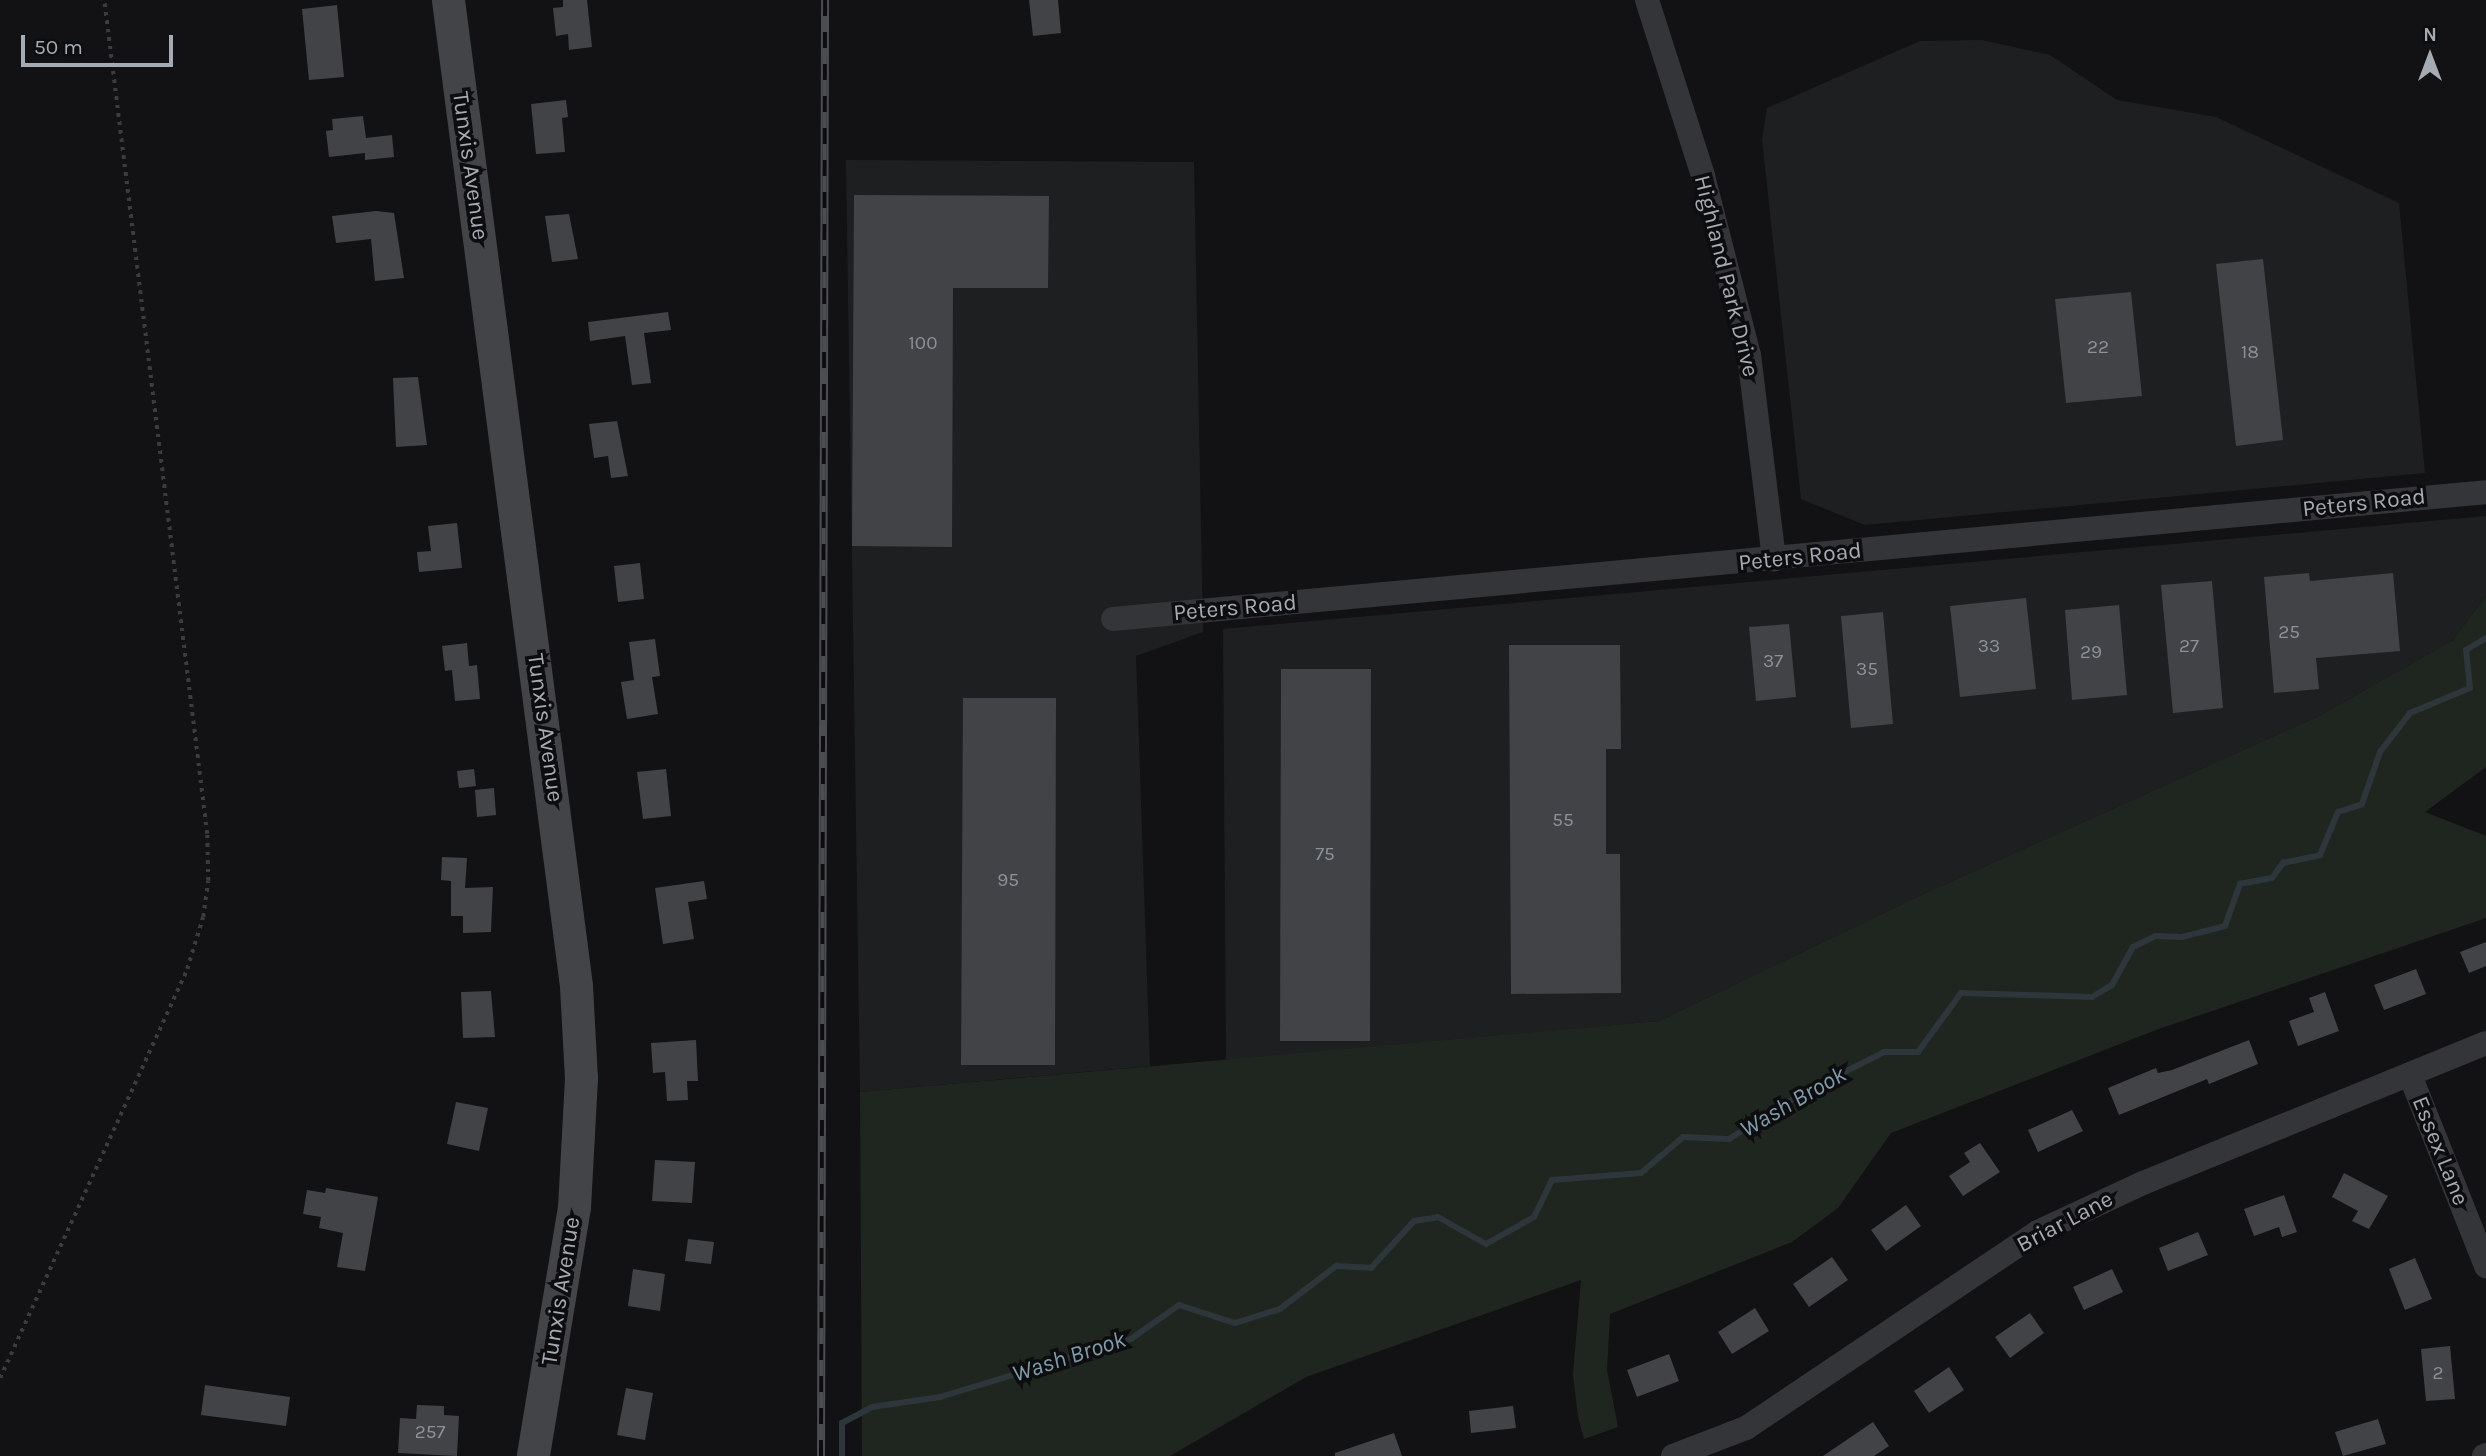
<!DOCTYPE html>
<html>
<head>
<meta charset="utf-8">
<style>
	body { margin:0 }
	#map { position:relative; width:2486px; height:1456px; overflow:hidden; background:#121214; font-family:Karla,sans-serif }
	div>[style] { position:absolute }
	.built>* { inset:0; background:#1e1f21 }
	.green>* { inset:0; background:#1f261f }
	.stream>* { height:6px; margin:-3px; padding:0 3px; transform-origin:3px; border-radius:3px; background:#2d363b }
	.building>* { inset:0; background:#414347 }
	.path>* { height:3.5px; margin-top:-1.75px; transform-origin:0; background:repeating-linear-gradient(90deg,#3a3c3f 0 3.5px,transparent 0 8.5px) }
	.minor>* { height:24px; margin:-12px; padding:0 12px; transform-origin:12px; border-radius:12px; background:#343538 }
	.secondary>* { height:33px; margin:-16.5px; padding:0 16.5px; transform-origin:16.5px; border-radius:16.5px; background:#424448 }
	.rail>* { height:8px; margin-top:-4px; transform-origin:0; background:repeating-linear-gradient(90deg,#0d0d0f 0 16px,#4b4d51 0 32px); box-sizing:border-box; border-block:2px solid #4b4d51 }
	span { translate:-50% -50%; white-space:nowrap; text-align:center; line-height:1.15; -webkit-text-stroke:7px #0d0d0f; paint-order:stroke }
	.number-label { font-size:19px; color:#8c9198 }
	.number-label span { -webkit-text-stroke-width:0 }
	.street-label { font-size:23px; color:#a5abb3 }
	.water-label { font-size:24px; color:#7f9cab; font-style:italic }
	.north { position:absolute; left:2395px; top:21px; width:70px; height:70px; -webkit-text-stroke:5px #0d0d0f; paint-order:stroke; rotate:0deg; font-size:19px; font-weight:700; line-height:28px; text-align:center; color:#a5abb3 }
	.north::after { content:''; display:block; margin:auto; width:24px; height:32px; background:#a5abb3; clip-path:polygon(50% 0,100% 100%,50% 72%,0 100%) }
	.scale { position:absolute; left:21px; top:35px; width:152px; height:32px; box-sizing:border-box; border:4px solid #a5abb3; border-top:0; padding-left:9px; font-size:21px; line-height:24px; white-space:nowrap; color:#a5abb3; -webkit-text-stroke:5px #0d0d0f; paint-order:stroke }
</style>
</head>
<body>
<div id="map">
	<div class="built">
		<div style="clip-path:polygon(1982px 40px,2050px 55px,2117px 100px,2216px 117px,2399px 203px,2425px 473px,1865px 525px,1801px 499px,1762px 140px,1767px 108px,1920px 41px)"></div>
		<div style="clip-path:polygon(846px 160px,1194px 162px,1203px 632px,1136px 656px,1150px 1066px,860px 1092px)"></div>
		<div style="clip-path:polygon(2486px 516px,2486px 596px,2453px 640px,2321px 715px,1917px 897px,1659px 1021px,1226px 1060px,1223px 629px)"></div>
	</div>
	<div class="green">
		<div style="clip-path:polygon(2486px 596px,2486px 767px,2425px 812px,2486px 836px,2486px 918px,2156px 1030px,1891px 1133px,1838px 1208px,1792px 1242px,1610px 1314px,1607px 1370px,1618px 1427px,1584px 1439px,1578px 1417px,1573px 1374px,1581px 1280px,1306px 1377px,1170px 1456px,862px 1456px,860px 1092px,1659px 1021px,1917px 897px,2321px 715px,2453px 640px)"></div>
	</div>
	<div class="stream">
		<div style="left:842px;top:1456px;width:33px;rotate:-90deg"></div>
		<div style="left:842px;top:1423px;width:34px;rotate:-28deg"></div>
		<div style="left:872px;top:1407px;width:69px;rotate:-8.4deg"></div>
		<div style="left:940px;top:1397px;width:200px;rotate:-16.9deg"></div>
		<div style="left:1131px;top:1339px;width:59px;rotate:-35.3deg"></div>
		<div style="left:1179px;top:1305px;width:59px;rotate:17.8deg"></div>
		<div style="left:1235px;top:1323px;width:47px;rotate:-17.3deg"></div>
		<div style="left:1280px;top:1309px;width:71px;rotate:-37.5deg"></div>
		<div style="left:1336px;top:1266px;width:35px;rotate:3deg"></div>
		<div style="left:1371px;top:1268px;width:64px;rotate:-47.5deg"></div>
		<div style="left:1414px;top:1221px;width:24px;rotate:-9deg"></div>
		<div style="left:1438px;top:1217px;width:55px;rotate:29.4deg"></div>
		<div style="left:1486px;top:1244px;width:55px;rotate:-29.4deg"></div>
		<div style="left:1534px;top:1217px;width:41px;rotate:-64.1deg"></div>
		<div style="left:1552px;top:1180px;width:89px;rotate:-4.5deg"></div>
		<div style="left:1641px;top:1173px;width:55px;rotate:-40.6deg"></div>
		<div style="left:1683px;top:1137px;width:46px;rotate:2.5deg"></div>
		<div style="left:1729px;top:1139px;width:85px;rotate:-32deg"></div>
		<div style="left:1801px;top:1094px;width:93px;rotate:-26.8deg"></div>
		<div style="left:1884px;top:1052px;width:34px"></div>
		<div style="left:1918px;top:1052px;width:73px;rotate:-53.9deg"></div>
		<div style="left:1961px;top:993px;width:131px;rotate:1.7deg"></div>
		<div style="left:2092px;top:997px;width:23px;rotate:-31deg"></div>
		<div style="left:2112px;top:985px;width:43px;rotate:-61.1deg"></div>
		<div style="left:2133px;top:947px;width:25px;rotate:-26deg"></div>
		<div style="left:2156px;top:936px;width:26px;rotate:2deg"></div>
		<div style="left:2182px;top:937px;width:44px;rotate:-14.3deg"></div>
		<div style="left:2225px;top:926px;width:45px;rotate:-70.3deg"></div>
		<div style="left:2240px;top:884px;width:33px;rotate:-11deg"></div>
		<div style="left:2272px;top:878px;width:19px;rotate:-54deg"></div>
		<div style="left:2283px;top:863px;width:38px;rotate:-12deg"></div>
		<div style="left:2320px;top:855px;width:47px;rotate:-67.3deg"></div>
		<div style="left:2338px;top:812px;width:25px;rotate:-18deg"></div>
		<div style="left:2362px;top:804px;width:55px;rotate:-70.9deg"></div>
		<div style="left:2380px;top:752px;width:49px;rotate:-52.4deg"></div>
		<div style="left:2410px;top:713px;width:65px;rotate:-22.6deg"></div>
		<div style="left:2470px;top:688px;width:38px;rotate:-96deg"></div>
		<div style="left:2466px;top:650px;width:23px;rotate:-31deg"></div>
	</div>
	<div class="building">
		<div style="clip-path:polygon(563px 0,587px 0,592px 47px,569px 50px,568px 34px,556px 36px,553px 8px,563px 7px)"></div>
		<div style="clip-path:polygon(1029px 0,1058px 0,1061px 33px,1033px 36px)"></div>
		<div style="clip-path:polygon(337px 5px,344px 77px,309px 80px,302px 9px)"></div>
		<div style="clip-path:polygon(566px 100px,568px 117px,562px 118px,565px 152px,536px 154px,531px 104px)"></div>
		<div style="clip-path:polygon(363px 116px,366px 138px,392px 135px,394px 157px,365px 160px,365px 153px,329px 157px,326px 131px,333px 130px,332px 119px)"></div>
		<div style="clip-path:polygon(854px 195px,1049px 196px,1048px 288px,953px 288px,952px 547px,852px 546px)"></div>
		<div style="clip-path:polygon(376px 211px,394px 213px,404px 278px,375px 281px,371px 239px,336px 243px,332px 216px)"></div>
		<div style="clip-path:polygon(569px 214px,578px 259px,552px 262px,545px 216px)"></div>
		<div style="clip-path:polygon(2263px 259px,2283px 440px,2236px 446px,2216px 264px)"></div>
		<div style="clip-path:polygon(2131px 292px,2142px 396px,2066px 403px,2055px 299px)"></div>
		<div style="clip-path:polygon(668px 312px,671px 330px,644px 333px,651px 383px,632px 385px,625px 336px,590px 341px,588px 322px)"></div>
		<div style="clip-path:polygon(418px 377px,427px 445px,396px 447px,393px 378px)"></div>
		<div style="clip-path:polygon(617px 421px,628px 476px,611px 478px,608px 456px,594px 458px,589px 424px)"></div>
		<div style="clip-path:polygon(457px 523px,462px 568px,419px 572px,417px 552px,431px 551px,428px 526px)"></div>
		<div style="clip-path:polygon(640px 563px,644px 599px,618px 602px,614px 566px)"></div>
		<div style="clip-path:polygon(2309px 573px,2310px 581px,2393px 573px,2400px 651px,2316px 658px,2319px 689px,2274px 693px,2264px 577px)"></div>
		<div style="clip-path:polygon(2212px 581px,2223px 708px,2173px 713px,2161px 585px)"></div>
		<div style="clip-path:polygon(2026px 598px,2036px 689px,1960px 697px,1950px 606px)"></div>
		<div style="clip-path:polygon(2119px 605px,2127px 695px,2072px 700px,2065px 610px)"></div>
		<div style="clip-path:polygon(1883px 612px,1893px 724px,1851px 728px,1841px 616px)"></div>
		<div style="clip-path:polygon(1789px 624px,1796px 697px,1756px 701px,1749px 627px)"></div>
		<div style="clip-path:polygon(655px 639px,660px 676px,652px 677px,658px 714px,627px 719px,621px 682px,634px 680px,629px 642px)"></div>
		<div style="clip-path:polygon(467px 643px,469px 666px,477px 665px,480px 699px,455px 701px,452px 670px,445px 671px,442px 646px)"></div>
		<div style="clip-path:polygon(1509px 645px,1620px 645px,1621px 749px,1606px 749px,1606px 854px,1620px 854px,1621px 993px,1511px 994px)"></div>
		<div style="clip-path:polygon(1281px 669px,1371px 669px,1370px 1041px,1280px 1041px)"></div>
		<div style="clip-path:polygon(963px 698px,1056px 698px,1055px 1065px,961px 1065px)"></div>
		<div style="clip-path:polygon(474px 769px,476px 786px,459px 788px,457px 771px)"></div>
		<div style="clip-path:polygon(666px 769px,671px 816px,643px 819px,637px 772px)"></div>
		<div style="clip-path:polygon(494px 788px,496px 815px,477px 817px,475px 790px)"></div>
		<div style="clip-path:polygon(442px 857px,467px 858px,465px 888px,493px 887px,491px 932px,463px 933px,463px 916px,451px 916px,451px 881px,441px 880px)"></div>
		<div style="clip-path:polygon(704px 881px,707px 899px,688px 902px,694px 939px,663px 944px,655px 888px)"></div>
		<div style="clip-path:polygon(2486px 942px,2486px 966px,2469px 973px,2460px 952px)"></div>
		<div style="clip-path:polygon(2416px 969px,2426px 994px,2384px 1010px,2374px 985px)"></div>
		<div style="clip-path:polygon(491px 991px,495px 1037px,463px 1038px,461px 992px)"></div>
		<div style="clip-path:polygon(2325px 992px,2339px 1031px,2298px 1046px,2289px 1021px,2314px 1012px,2309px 998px)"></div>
		<div style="clip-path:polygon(696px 1040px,698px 1081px,687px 1081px,688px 1100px,667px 1101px,665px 1072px,653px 1073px,651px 1043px)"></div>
		<div style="clip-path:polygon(2249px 1040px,2258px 1064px,2209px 1084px,2207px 1079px,2119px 1115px,2108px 1088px,2156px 1068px,2158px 1073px,2172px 1070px)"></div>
		<div style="clip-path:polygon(456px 1102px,488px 1108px,479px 1151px,447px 1144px)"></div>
		<div style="clip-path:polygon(2072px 1110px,2083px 1131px,2038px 1152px,2028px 1130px)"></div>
		<div style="clip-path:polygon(1980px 1143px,2000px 1172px,1963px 1196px,1949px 1176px,1970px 1162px,1964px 1153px)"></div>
		<div style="clip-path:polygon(655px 1160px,695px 1162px,692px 1203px,652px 1201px)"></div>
		<div style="clip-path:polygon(2344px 1173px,2388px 1196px,2369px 1229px,2352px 1221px,2358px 1211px,2332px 1197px)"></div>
		<div style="clip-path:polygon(326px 1188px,378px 1197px,365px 1271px,337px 1267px,343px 1233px,319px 1228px,321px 1217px,303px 1214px,307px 1190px,325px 1193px)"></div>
		<div style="clip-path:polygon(2284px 1195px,2297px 1232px,2282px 1237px,2279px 1227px,2254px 1236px,2244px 1209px)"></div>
		<div style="clip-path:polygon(1906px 1205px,1921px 1226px,1886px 1251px,1871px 1230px)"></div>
		<div style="clip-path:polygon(2198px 1232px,2208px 1255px,2168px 1271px,2159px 1248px)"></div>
		<div style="clip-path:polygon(688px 1239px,714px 1242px,711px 1264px,685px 1261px)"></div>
		<div style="clip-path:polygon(1832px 1257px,1848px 1280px,1809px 1307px,1793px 1284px)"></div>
		<div style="clip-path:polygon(2415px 1258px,2432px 1299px,2405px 1310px,2389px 1269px)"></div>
		<div style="clip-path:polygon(633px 1269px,665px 1274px,660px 1311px,628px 1306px)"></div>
		<div style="clip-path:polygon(2112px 1269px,2123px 1292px,2084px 1310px,2073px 1287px)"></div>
		<div style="clip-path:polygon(1755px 1308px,1769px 1331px,1732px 1354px,1718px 1332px)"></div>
		<div style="clip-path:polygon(2030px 1313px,2044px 1333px,2010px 1358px,1995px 1337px)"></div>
		<div style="clip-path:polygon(2450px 1346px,2455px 1399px,2426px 1401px,2421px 1349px)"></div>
		<div style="clip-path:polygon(1669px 1354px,1679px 1381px,1637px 1397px,1627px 1370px)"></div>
		<div style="clip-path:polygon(1949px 1367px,1964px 1390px,1929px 1413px,1914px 1391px)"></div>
		<div style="clip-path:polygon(205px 1385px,290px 1397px,286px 1426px,201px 1415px)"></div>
		<div style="clip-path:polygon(626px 1388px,653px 1393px,645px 1440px,617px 1435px)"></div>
		<div style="clip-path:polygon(417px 1405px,444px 1406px,444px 1415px,459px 1416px,457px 1456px,398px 1453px,400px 1418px,416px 1419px)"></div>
		<div style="clip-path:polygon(1513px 1406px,1516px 1428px,1471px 1433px,1469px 1411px)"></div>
		<div style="clip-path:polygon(2378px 1419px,2386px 1444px,2343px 1456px,2335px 1432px)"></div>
		<div style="clip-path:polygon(1873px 1422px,1889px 1446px,1874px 1456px,1823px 1456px)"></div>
		<div style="clip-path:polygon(1394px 1433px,1402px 1456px,1335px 1456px,1335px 1453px)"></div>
	</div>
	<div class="path">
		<div style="left:0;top:1378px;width:450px;rotate:-65.4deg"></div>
		<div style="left:187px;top:969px;width:54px;rotate:-72.9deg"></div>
		<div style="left:203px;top:917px;width:36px;rotate:-82deg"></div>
		<div style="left:208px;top:881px;width:47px;rotate:-91.2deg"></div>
		<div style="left:207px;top:834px;width:840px;rotate:-97.04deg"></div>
	</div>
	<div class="minor">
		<div style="left:1647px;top:0;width:185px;rotate:72.3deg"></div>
		<div style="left:1703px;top:176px;width:185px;rotate:75.6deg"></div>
		<div style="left:1749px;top:355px;width:206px;rotate:83deg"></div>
		<div style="left:1113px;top:619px;width:1379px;rotate:-5.28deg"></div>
		<div style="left:2410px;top:1075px;width:206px;rotate:68.3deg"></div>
		<div style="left:1673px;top:1456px;width:78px;rotate:-21deg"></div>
		<div style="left:1746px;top:1428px;width:352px;rotate:-33.9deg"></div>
		<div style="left:2038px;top:1232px;width:116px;rotate:-25deg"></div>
		<div style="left:2143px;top:1183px;width:370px;rotate:-22.2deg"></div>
		<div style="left:2484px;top:1456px;width:2px;rotate:-27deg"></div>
	</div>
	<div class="secondary">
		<div style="left:448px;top:0;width:994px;rotate:82.6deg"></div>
		<div style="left:576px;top:986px;width:92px;rotate:86.9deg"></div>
		<div style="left:581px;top:1078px;width:129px;rotate:93.1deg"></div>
		<div style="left:574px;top:1207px;width:252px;rotate:99.4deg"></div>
	</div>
	<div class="rail">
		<div style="left:821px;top:1456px;width:1456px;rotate:-89.84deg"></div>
	</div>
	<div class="number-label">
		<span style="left:923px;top:344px">100</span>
		<span style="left:2098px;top:348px">22</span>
		<span style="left:2250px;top:353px">18</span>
		<span style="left:2289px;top:633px">25</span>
		<span style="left:1989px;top:647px">33</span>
		<span style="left:2189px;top:647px">27</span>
		<span style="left:2091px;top:653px">29</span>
		<span style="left:1773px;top:662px">37</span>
		<span style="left:1867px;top:670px">35</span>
		<span style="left:1563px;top:821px">55</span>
		<span style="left:1325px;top:855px">75</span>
		<span style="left:1008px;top:881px">95</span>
		<span style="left:2438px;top:1374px">2</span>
		<span style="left:430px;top:1433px">257</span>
	</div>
	<div class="street-label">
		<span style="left:470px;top:166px;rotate:82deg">Tunxis Avenue</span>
		<span style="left:1726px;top:276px;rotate:76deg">Highland Park Drive</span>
		<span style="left:2364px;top:503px;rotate:-6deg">Peters Road</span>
		<span style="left:1800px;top:557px;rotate:-6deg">Peters Road</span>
		<span style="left:1235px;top:608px;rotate:-5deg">Peters Road</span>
		<span style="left:545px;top:728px;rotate:82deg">Tunxis Avenue</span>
		<span style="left:2440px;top:1151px;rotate:68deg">Essex Lane</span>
		<span style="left:2065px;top:1222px;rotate:-28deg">Briar Lane</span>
		<span style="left:561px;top:1291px;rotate:-81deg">Tunxis Avenue</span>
	</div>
	<div class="water-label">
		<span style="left:1793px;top:1102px;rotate:-30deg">Wash Brook</span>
		<span style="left:1069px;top:1357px;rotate:-18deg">Wash Brook</span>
	</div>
	<div class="north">N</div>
	<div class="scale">50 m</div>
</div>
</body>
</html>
